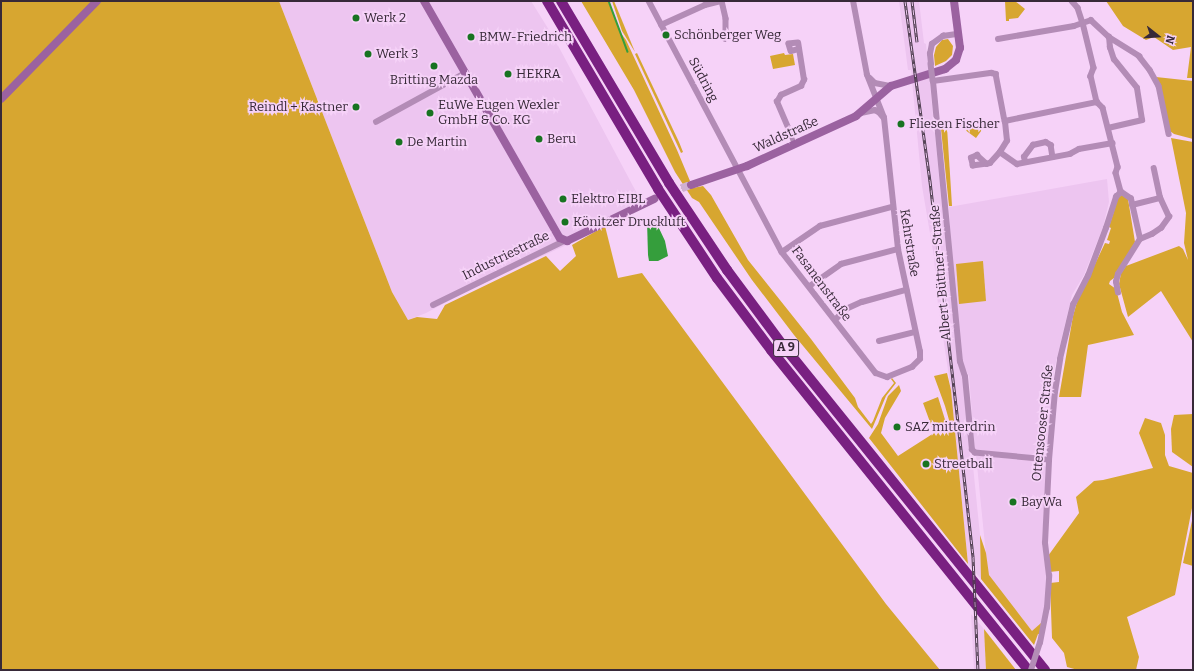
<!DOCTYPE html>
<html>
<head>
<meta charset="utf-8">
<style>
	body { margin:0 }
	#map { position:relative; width:1194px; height:671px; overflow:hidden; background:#f6d2f8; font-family:Bitter,serif }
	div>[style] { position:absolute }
	.built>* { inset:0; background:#edc5f0 }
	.green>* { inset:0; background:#d7a630 }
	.water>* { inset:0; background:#359e3c }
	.stream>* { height:1.5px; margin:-0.75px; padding:0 0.75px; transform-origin:0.75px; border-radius:0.75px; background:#359e3c }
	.secondary-tunnel>* { height:8px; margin-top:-4px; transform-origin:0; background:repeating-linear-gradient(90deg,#d0b0d2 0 8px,transparent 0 12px) }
	.street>* { height:5.5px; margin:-2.75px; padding:0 2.75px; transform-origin:2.75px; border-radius:2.75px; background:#b38cb6 }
	.secondary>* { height:8px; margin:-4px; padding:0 4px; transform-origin:4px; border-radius:4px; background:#9b62a0 }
	.highway>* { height:10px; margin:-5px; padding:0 5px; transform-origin:5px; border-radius:5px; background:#792081 }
	.rail>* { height:3px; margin-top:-1.5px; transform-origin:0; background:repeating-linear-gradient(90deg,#f6d2f8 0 4.5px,#4d3d4e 0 9px); box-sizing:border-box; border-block:1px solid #4d3d4e }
	.street-bridge>* { height:5.5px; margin:-2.75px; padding:0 2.75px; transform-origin:2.75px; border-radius:2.75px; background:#b38cb6 }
	.dots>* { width:11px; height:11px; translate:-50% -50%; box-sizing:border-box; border:2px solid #f6d2f8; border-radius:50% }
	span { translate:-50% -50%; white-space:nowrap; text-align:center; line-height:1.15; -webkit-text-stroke:3.5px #f6d2f8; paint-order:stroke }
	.shield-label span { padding:1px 3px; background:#f6d2f8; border:1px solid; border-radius:3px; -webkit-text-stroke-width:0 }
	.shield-label { font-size:12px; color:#372938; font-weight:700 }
	.poi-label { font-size:13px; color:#372938 }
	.left { translate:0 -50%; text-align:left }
	.right { translate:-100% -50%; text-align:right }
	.street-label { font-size:13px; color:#372938 }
	.frame { position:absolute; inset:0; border:2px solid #372938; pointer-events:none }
	.north { position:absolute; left:1138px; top:16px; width:40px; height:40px; -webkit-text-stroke:3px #f6d2f8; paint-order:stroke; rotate:107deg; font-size:11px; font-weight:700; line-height:16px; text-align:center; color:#372938 }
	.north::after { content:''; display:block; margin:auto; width:14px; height:18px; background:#372938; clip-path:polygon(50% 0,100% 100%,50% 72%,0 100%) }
</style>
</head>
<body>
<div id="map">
	<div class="built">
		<div style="clip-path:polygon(279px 1px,531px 1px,554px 38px,641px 201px,575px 241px,469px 290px,426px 313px,408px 320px,392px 292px)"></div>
		<div style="clip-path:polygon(899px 1px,919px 1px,924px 43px,926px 44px,957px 359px,964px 386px,968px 436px,970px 454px,972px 456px,980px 535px,981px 579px,968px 564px,951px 390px,937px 297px,934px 257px,922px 186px,911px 70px,908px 70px)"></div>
		<div style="clip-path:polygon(1107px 179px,1109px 202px,1103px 227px,1084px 275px,1072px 295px,1054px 370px,1046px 460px,975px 451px,969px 376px,963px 365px,953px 285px,949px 207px)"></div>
		<div style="clip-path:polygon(976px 455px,1040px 462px,1046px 467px,1042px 544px,1046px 573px,1045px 607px,1043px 626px,1032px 631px,988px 575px)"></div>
		<div style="clip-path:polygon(971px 614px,984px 629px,986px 670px,974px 670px)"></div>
	</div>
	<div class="green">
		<div style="clip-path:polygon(1px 1px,279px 1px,392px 292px,408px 320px,417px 317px,437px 319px,445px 305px,546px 256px,560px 271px,576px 256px,572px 245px,605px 226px,618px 278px,642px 273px,886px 604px,940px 670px,1px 670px)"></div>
		<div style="clip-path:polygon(581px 1px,608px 1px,620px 32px,626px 40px,677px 150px,690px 181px,689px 182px,693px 188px,703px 186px,711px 195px,748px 260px,811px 339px,855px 398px,858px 407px,871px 424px,873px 421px,882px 398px,894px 383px,891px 379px,892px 378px,896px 383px,886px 396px,872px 429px,794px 335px,752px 280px,699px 202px,692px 198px,675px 172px,634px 90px)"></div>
		<div style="clip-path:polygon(612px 1px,614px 1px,635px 52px,622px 31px)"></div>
		<div style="clip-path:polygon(1005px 1px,1015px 1px,1025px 9px,1018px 18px,1009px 19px,1009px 21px,1006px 21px)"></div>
		<div style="clip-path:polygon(1106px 1px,1193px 1px,1193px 78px,1187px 78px,1191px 47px,1173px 50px,1154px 37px,1146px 40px,1123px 26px)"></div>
		<div style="clip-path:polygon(948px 39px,953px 46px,952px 55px,946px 61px,935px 66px,934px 55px,936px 47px,942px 40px)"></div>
		<div style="clip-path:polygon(637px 53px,679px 142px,683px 152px,681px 153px,635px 54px)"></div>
		<div style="clip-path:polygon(784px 53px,785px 55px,793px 54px,795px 65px,773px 69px,770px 56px)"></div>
		<div style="clip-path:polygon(1156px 77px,1193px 81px,1193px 139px,1174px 134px,1170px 131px)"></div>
		<div style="clip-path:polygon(969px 123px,978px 128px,984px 127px,976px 138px,957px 124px)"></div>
		<div style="clip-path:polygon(947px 127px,952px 206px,949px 206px,941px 129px)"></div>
		<div style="clip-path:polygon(1171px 138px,1193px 142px,1193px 342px,1161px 291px,1128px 317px,1119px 284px,1121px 273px,1126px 266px,1179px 246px,1183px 249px,1188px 260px,1184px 243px,1186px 213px)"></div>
		<div style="clip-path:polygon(1123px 194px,1128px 199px,1135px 242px,1114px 278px,1110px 281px,1109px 284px,1116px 289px,1122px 312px,1134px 335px,1088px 345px,1081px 397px,1059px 397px,1073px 316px,1077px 302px,1105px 243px,1109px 244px,1110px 241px,1107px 240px,1111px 228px,1109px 227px,1118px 198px)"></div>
		<div style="clip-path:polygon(983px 261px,986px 301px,959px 304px,956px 264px)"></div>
		<div style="clip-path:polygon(947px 373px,951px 390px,968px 564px,869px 438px,878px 424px,888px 396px,899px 385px,901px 391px,885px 418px,881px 433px,898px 456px,934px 433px,923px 403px,938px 397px,947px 426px,944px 431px,951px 427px,945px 406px,934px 376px)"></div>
		<div style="clip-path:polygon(1193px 414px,1193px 467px,1172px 452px,1171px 429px,1174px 415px)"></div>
		<div style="clip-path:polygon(1145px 418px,1161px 423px,1165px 435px,1165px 455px,1169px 466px,1193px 473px,1193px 503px,1175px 595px,1127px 617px,1139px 657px,1136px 670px,1078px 670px,1067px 667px,1064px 653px,1052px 638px,1050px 583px,1059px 582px,1059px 571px,1049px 572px,1048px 556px,1079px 513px,1076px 497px,1094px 481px,1103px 480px,1153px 468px,1139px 433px)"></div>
		<div style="clip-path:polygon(1193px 516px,1193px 566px,1183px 563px)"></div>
		<div style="clip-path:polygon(980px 535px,986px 553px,989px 575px,1032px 631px,1041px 623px,1040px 634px,1038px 634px,1034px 645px,981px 579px)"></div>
		<div style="clip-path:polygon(984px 629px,1016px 670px,986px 670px)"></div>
	</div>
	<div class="water">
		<div style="clip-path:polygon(652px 219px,658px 226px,665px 241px,668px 256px,658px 261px,649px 261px,648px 255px,647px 221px)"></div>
	</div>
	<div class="stream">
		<div style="left:609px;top:1px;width:54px;rotate:69.6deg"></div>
	</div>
	<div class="secondary-tunnel">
		<div style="left:659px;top:197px;width:34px;rotate:-21deg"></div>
	</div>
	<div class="street">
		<div style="left:649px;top:1px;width:284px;rotate:62.1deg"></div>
		<div style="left:782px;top:252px;width:153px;rotate:52.2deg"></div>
		<div style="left:876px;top:373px;width:12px;rotate:20deg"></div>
		<div style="left:887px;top:377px;width:27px;rotate:-22deg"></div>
		<div style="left:912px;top:367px;width:11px;rotate:-45deg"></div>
		<div style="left:920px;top:359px;width:7px;rotate:-90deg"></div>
		<div style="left:920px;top:352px;width:105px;rotate:-102.1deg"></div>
		<div style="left:898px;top:249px;width:132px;rotate:-96.1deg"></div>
		<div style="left:884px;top:118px;width:46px;rotate:-111.6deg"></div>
		<div style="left:867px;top:75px;width:75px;rotate:-100.7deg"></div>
		<div style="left:722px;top:1px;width:18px;rotate:77deg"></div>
		<div style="left:726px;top:19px;width:20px;rotate:90deg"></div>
		<div style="left:1072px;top:1px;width:9px;rotate:49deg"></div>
		<div style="left:1078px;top:8px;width:16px;rotate:72deg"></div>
		<div style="left:1083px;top:23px;width:46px;rotate:76.3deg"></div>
		<div style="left:1094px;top:68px;width:9px;rotate:111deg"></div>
		<div style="left:1091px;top:76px;width:27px;rotate:77deg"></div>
		<div style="left:1097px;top:102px;width:8px;rotate:45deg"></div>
		<div style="left:1103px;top:108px;width:61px;rotate:75.7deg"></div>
		<div style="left:1118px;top:167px;width:6px;rotate:108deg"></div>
		<div style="left:1116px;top:173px;width:20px;rotate:75deg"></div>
		<div style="left:661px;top:25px;width:48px;rotate:-24.4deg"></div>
		<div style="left:705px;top:5px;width:16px;rotate:-14deg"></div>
		<div style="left:998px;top:39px;width:77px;rotate:-9.7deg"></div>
		<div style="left:1074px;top:26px;width:18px;rotate:-19deg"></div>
		<div style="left:1091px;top:20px;width:25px;rotate:43deg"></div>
		<div style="left:1109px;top:37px;width:36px;rotate:32deg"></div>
		<div style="left:1139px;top:56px;width:18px;rotate:52deg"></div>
		<div style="left:1150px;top:70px;width:18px;rotate:61deg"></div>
		<div style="left:1159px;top:86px;width:49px;rotate:78.2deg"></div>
		<div style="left:931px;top:64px;width:10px;rotate:-96deg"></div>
		<div style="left:930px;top:54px;width:10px;rotate:-79deg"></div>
		<div style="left:932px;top:44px;width:14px;rotate:-36deg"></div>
		<div style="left:943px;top:36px;width:15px;rotate:-8deg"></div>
		<div style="left:870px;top:78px;width:7px;rotate:45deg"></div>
		<div style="left:875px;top:83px;width:16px;rotate:11deg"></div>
		<div style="left:861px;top:113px;width:14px;rotate:-12deg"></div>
		<div style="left:875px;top:110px;width:4px;rotate:27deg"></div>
		<div style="left:879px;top:112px;width:8px;rotate:50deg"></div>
		<div style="left:376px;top:122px;width:102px;rotate:-28.8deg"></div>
		<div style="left:1108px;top:128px;width:35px;rotate:-13deg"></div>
		<div style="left:1142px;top:120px;width:32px;rotate:-99deg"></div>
		<div style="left:1137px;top:88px;width:36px;rotate:-129deg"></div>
		<div style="left:1114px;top:60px;width:13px;rotate:-108deg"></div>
		<div style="left:1110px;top:48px;width:11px;rotate:-95deg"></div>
		<div style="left:795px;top:144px;width:46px;rotate:-113.2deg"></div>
		<div style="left:777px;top:102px;width:8px;rotate:-60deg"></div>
		<div style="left:781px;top:95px;width:22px;rotate:-24deg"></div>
		<div style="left:801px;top:86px;width:7px;rotate:-63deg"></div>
		<div style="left:804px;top:80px;width:37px;rotate:-99deg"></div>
		<div style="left:798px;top:43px;width:9px;rotate:174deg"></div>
		<div style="left:789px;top:44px;width:7px;rotate:74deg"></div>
		<div style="left:791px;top:51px;width:8px;rotate:-14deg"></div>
		<div style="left:1000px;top:152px;width:13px;rotate:-58deg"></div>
		<div style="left:1007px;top:141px;width:20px;rotate:-96deg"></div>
		<div style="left:1025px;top:162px;width:5px;rotate:-101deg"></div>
		<div style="left:1024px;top:157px;width:15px;rotate:-53deg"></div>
		<div style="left:1033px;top:145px;width:13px;rotate:-13deg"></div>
		<div style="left:1046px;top:142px;width:6px;rotate:31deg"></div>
		<div style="left:1051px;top:145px;width:12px;rotate:81deg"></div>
		<div style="left:987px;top:164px;width:14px;rotate:172deg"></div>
		<div style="left:973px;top:166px;width:8px;rotate:-104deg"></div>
		<div style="left:971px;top:158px;width:7px;rotate:-27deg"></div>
		<div style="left:977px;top:155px;width:13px;rotate:42deg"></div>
		<div style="left:987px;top:164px;width:3px;rotate:-18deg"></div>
		<div style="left:990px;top:163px;width:15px;rotate:-48deg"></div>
		<div style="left:1000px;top:152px;width:21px;rotate:35deg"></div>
		<div style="left:1017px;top:164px;width:54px;rotate:-10.7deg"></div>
		<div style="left:1070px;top:154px;width:10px;rotate:-29deg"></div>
		<div style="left:1079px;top:149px;width:34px;rotate:-10deg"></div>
		<div style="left:1132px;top:205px;width:29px;rotate:-14deg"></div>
		<div style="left:1140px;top:239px;width:13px;rotate:-23deg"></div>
		<div style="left:1152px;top:234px;width:11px;rotate:-34deg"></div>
		<div style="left:1161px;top:228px;width:14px;rotate:-54deg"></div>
		<div style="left:1169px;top:217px;width:21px;rotate:-115deg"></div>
		<div style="left:1160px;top:198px;width:30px;rotate:-102deg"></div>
		<div style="left:782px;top:252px;width:46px;rotate:-34.4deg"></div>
		<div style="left:820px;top:226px;width:74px;rotate:-14.8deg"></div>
		<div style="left:810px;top:286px;width:38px;rotate:-35deg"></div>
		<div style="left:841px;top:264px;width:59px;rotate:-14.7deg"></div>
		<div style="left:1118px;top:293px;width:11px;rotate:-100deg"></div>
		<div style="left:1116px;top:282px;width:8px;rotate:-76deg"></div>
		<div style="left:1118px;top:274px;width:41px;rotate:-57.8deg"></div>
		<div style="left:1140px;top:239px;width:41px;rotate:-102.7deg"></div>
		<div style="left:1131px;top:199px;width:12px;rotate:-145deg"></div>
		<div style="left:433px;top:305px;width:146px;rotate:-26deg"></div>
		<div style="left:835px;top:320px;width:16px;rotate:-45deg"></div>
		<div style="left:846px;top:309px;width:17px;rotate:-24deg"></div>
		<div style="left:862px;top:302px;width:46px;rotate:-15.3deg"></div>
		<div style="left:879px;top:341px;width:37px;rotate:-14deg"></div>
		<div style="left:1049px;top:460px;width:74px;rotate:-174.6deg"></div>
		<div style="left:975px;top:453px;width:4px;rotate:-135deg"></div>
		<div style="left:972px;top:450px;width:73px;rotate:-95.5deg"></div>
		<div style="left:965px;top:377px;width:16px;rotate:-108deg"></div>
		<div style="left:960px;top:362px;width:282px;rotate:-95.5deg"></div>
		<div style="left:933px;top:81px;width:59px;rotate:-7.9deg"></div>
		<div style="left:991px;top:73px;width:5px;rotate:11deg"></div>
		<div style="left:996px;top:74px;width:48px;rotate:79.2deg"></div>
		<div style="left:1005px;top:121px;width:94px;rotate:-11.7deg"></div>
		<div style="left:1040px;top:643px;width:36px;rotate:-79deg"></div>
		<div style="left:1047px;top:608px;width:32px;rotate:-86deg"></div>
		<div style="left:1049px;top:576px;width:33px;rotate:-97deg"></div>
		<div style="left:1045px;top:543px;width:83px;rotate:-87.2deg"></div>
		<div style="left:1049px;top:460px;width:68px;rotate:-85deg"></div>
		<div style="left:1055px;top:392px;width:33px;rotate:-81deg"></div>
		<div style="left:1060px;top:359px;width:56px;rotate:-76.5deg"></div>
		<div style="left:1073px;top:305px;width:33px;rotate:-63deg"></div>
		<div style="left:1088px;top:276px;width:51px;rotate:-69.4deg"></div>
		<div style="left:1106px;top:228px;width:33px;rotate:-72deg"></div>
		<div style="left:1116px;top:197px;width:7px;rotate:-45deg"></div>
	</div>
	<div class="secondary">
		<div style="left:424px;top:1px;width:273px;rotate:60.2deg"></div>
		<div style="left:560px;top:238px;width:8px;rotate:23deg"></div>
		<div style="left:567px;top:241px;width:97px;rotate:-25.8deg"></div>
		<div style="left:1px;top:99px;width:137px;rotate:-45.6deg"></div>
		<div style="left:691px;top:185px;width:59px;rotate:-18.7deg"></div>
		<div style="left:747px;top:166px;width:120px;rotate:-24.6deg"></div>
		<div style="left:856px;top:116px;width:46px;rotate:-40.6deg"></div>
		<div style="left:891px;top:86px;width:57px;rotate:-17.5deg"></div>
		<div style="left:945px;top:69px;width:14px;rotate:-39deg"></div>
		<div style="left:956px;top:60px;width:13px;rotate:-72deg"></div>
		<div style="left:960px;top:48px;width:47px;rotate:-97.3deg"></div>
	</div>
	<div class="highway">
		<div style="left:547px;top:1px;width:218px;rotate:59.4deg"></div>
		<div style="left:658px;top:189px;width:107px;rotate:56.5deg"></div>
		<div style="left:717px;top:278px;width:90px;rotate:53.1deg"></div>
		<div style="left:771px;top:350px;width:410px;rotate:51.2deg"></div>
		<div style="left:561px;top:1px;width:212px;rotate:59.3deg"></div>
		<div style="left:669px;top:183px;width:105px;rotate:56.3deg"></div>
		<div style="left:727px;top:270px;width:92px;rotate:53.4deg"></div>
		<div style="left:782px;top:344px;width:419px;rotate:51.1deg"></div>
	</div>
	<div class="rail">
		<div style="left:905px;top:1px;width:182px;rotate:82.1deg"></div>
		<div style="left:930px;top:181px;width:226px;rotate:83.4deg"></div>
		<div style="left:956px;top:405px;width:153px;rotate:83.6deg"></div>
		<div style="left:973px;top:557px;width:113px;rotate:87.5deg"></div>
		<div style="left:912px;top:1px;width:41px;rotate:83deg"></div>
	</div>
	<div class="street-bridge">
		<div style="left:931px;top:64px;width:17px;rotate:83deg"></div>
		<div style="left:1031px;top:670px;width:28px;rotate:-72deg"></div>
	</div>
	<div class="dots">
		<div style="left:356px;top:18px;background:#187321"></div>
		<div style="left:666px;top:35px;background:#187321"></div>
		<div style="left:471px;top:37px;background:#187321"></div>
		<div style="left:368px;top:54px;background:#187321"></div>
		<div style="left:434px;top:66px;background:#187321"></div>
		<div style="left:508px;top:74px;background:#187321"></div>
		<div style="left:356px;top:107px;background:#187321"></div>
		<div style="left:430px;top:113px;background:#187321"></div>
		<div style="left:901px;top:124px;background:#187321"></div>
		<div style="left:539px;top:139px;background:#187321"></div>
		<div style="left:399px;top:142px;background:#187321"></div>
		<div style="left:563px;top:199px;background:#187321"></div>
		<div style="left:565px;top:222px;background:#187321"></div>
		<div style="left:897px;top:427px;background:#187321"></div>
		<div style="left:926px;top:464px;background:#187321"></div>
		<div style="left:1013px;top:502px;background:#187321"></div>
	</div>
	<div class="shield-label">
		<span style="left:786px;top:348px">A 9</span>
	</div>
	<div class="poi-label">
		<span class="left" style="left:364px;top:18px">Werk 2</span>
		<span class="left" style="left:674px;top:35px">Schönberger Weg</span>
		<span class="left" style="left:479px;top:37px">BMW-Friedrich</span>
		<span class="left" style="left:376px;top:54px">Werk 3</span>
		<span class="left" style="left:516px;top:74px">HEKRA</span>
		<span style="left:434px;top:80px">Britting Mazda</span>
		<span class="left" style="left:438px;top:113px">EuWe Eugen Wexler<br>GmbH &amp; Co. KG</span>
		<span class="right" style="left:348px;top:107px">Reindl + Kastner</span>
		<span class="left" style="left:909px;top:124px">Fliesen Fischer</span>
		<span class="left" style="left:547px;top:139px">Beru</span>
		<span class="left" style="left:407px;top:142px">De Martin</span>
		<span class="left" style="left:571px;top:199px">Elektro EIBL</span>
		<span class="left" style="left:573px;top:222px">Könitzer Druckluft</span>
		<span class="left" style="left:905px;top:427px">SAZ mitterdrin</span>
		<span class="left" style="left:934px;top:464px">Streetball</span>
		<span class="left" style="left:1021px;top:502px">BayWa</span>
	</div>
	<div class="street-label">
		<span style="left:703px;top:80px;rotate:62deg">Südring</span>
		<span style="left:786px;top:135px;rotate:-24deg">Waldstraße</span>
		<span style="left:909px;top:243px;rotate:81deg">Kehrstraße</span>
		<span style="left:506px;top:256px;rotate:-26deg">Industriestraße</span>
		<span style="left:941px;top:273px;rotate:-95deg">Albert-Büttner-Straße</span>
		<span style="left:821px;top:284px;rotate:53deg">Fasanenstraße</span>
		<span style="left:1043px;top:423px;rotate:-84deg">Ottensooser Straße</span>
	</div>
	<div class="frame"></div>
	<div class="north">N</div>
</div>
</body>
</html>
